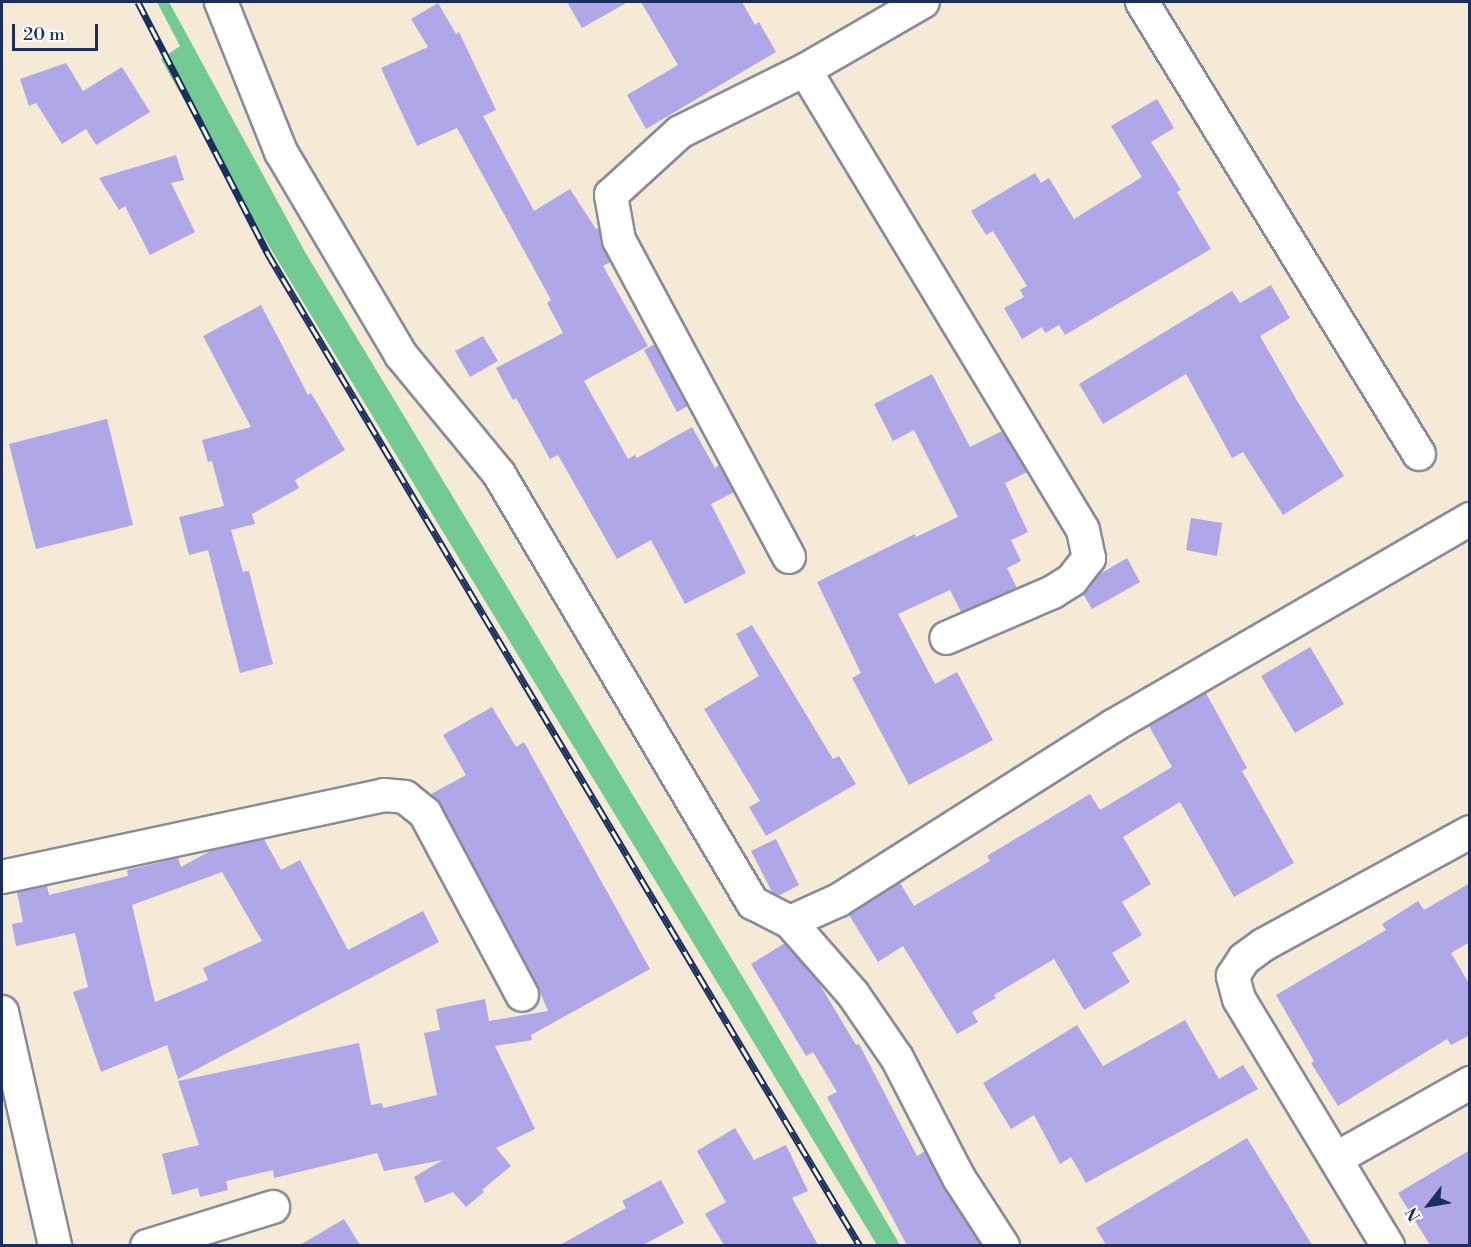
<!DOCTYPE html>
<html>
<head>
<meta charset="utf-8">
<style>
	body { margin:0 }
	#map { position:relative; width:1471px; height:1247px; overflow:hidden; background:#f4ead6; font-family:"Libre Bodoni",serif }
	div>[style] { position:absolute }
	.green>* { inset:0; background:#71cb92 }
	.building>* { inset:0; background:#b0a7e8 }
	.roads { filter:drop-shadow(2px 0 #888c9a) drop-shadow(-2px 0 #888c9a) drop-shadow(0 2px #888c9a) drop-shadow(0 -2px #888c9a) }
	.street>* { height:32px; margin:-16px; padding:0 16px; transform-origin:16px; border-radius:16px; background:#fff }
	.rail>* { height:7px; margin-top:-3.5px; transform-origin:0; background:repeating-linear-gradient(90deg,#fff 0 14px,#1b2f5e 0 28px); box-sizing:border-box; border-block:2px solid #1b2f5e }
	span { translate:-50% -50%; white-space:nowrap; text-align:center; line-height:1.15; -webkit-text-stroke:4.5px #fff; paint-order:stroke }
	.frame { position:absolute; inset:0; border:3px solid #1b2f5e; pointer-events:none }
	.north { position:absolute; left:1399px; top:1175px; width:60px; height:60px; -webkit-text-stroke:4px #fff; paint-order:stroke; rotate:239deg; font-size:16px; font-weight:700; line-height:24px; text-align:center; color:#1b2f5e }
	.north::after { content:''; display:block; margin:auto; width:21px; height:27px; background:#1b2f5e; clip-path:polygon(50% 0,100% 100%,50% 72%,0 100%) }
	.scale { position:absolute; left:12px; top:24px; width:86px; height:27px; box-sizing:border-box; border:3px solid #1b2f5e; border-top:0; padding-left:8px; font-size:18px; line-height:21px; white-space:nowrap; color:#1b2f5e; -webkit-text-stroke:4px #fff; paint-order:stroke }
</style>
</head>
<body>
<div id="map">
	<div class="green">
		<div style="clip-path:polygon(157px 2px,169px 2px,305px 252px,750px 989px,900px 1245px,877px 1245px,227px 177px,161px 59px,180px 46px)"></div>
	</div>
	<div class="building">
		<div style="clip-path:polygon(567px 2px,628px 2px,582px 28px)"></div>
		<div style="clip-path:polygon(641px 2px,742px 2px,755px 25px,759px 22px,776px 52px,646px 129px,627px 95px,678px 65px)"></div>
		<div style="clip-path:polygon(438px 3px,456px 34px,459px 32px,496px 110px,483px 116px,534px 211px,570px 189px,596px 229px,599px 228px,601px 243px,611px 262px,603px 266px,648px 346px,584px 381px,628px 459px,635px 455px,637px 458px,692px 427px,715px 468px,719px 465px,734px 492px,711px 504px,746px 573px,685px 604px,651px 540px,617px 559px,558px 455px,550px 459px,516px 398px,513px 400px,496px 368px,563px 333px,547px 303px,551px 300px,457px 128px,417px 146px,381px 68px,428px 47px,411px 19px)"></div>
		<div style="clip-path:polygon(66px 63px,83px 91px,122px 67px,150px 112px,96px 145px,86px 129px,62px 144px,36px 103px,29px 106px,20px 79px)"></div>
		<div style="clip-path:polygon(1157px 99px,1174px 128px,1151px 142px,1181px 190px,1177px 192px,1211px 249px,1065px 335px,1059px 325px,1045px 333px,1042px 327px,1022px 339px,1004px 308px,1024px 297px,1020px 290px,1027px 286px,993px 231px,986px 235px,971px 211px,1035px 173px,1041px 183px,1049px 178px,1074px 219px,1142px 177px,1111px 126px)"></div>
		<div style="clip-path:polygon(176px 155px,184px 180px,171px 183px,195px 232px,150px 255px,125px 206px,119px 210px,99px 178px)"></div>
		<div style="clip-path:polygon(1271px 285px,1290px 318px,1260px 336px,1299px 404px,1344px 476px,1283px 515px,1243px 452px,1232px 458px,1186px 374px,1103px 424px,1079px 384px,1232px 291px,1240px 303px)"></div>
		<div style="clip-path:polygon(261px 305px,308px 395px,311px 393px,345px 450px,295px 480px,299px 488px,252px 514px,255px 524px,231px 530px,243px 572px,249px 571px,273px 664px,240px 673px,208px 550px,189px 555px,179px 517px,224px 506px,212px 461px,208px 462px,202px 440px,251px 427px,203px 336px)"></div>
		<div style="clip-path:polygon(483px 336px,498px 361px,470px 377px,455px 351px)"></div>
		<div style="clip-path:polygon(655px 344px,688px 406px,677px 412px,644px 350px)"></div>
		<div style="clip-path:polygon(932px 374px,970px 447px,1002px 431px,1027px 472px,1005px 483px,1028px 532px,1011px 540px,1021px 561px,1007px 568px,1017px 588px,961px 612px,950px 590px,898px 614px,935px 684px,957px 672px,993px 740px,909px 785px,852px 678px,861px 673px,817px 582px,915px 534px,916px 537px,958px 517px,914px 430px,893px 441px,874px 404px)"></div>
		<div style="clip-path:polygon(107px 419px,133px 525px,36px 549px,9px 444px)"></div>
		<div style="clip-path:polygon(1191px 518px,1222px 523px,1217px 556px,1186px 550px)"></div>
		<div style="clip-path:polygon(1127px 558px,1140px 582px,1092px 609px,1083px 594px,1100px 574px)"></div>
		<div style="clip-path:polygon(752px 625px,833px 759px,839px 756px,856px 784px,766px 836px,749px 807px,760px 801px,704px 709px,759px 676px,736px 634px)"></div>
		<div style="clip-path:polygon(1310px 647px,1344px 704px,1295px 733px,1261px 676px)"></div>
		<div style="clip-path:polygon(1206px 693px,1247px 768px,1242px 771px,1294px 863px,1234px 897px,1180px 802px,1123px 837px,1151px 884px,1122px 902px,1142px 935px,1112px 953px,1130px 982px,1084px 1010px,1054px 959px,994px 995px,996px 998px,972px 1012px,978px 1022px,957px 1034px,903px 946px,878px 962px,849px 915px,900px 883px,914px 906px,990px 861px,987px 856px,1090px 794px,1100px 810px,1172px 767px,1149px 726px)"></div>
		<div style="clip-path:polygon(492px 707px,516px 747px,524px 742px,650px 969px,531px 1035px,532px 1040px,495px 1046px,535px 1129px,496px 1148px,511px 1166px,482px 1190px,484px 1192px,466px 1207px,453px 1192px,425px 1203px,414px 1177px,443px 1160px,384px 1171px,377px 1153px,274px 1178px,273px 1170px,226px 1181px,228px 1190px,200px 1197px,198px 1188px,172px 1195px,162px 1154px,199px 1145px,178px 1081px,359px 1043px,371px 1105px,382px 1103px,383px 1108px,437px 1095px,424px 1033px,440px 1030px,436px 1009px,485px 999px,489px 1021px,548px 1011px,538px 987px,441px 805px,431px 794px,466px 775px,443px 735px)"></div>
		<div style="clip-path:polygon(evenodd,264px 839px,281px 870px,300px 860px,348px 950px,423px 911px,439px 942px,178px 1079px,167px 1045px,101px 1072px,73px 992px,88px 987px,75px 933px,16px 946px,12px 924px,23px 922px,17px 892px,47px 886px,49px 895px,128px 876px,127px 870px,178px 858px,181px 867px,210px 851px,264px 839px,222px 872px,262px 941px,203px 968px,208px 980px,155px 1002px,132px 905px,222px 872px)"></div>
		<div style="clip-path:polygon(776px 839px,799px 885px,778px 896px,772px 892px,751px 851px)"></div>
		<div style="clip-path:polygon(1470px 883px,1470px 942px,1451px 953px,1470px 985px,1470px 1035px,1451px 1045px,1447px 1039px,1338px 1106px,1311px 1063px,1314px 1061px,1276px 995px,1386px 930px,1382px 924px,1418px 901px,1424px 910px)"></div>
		<div style="clip-path:polygon(785px 943px,817px 980px,856px 1045px,859px 1044px,917px 1156px,925px 1151px,944px 1188px,981px 1245px,907px 1245px,827px 1097px,837px 1092px,813px 1052px,806px 1056px,751px 964px)"></div>
		<div style="clip-path:polygon(1185px 1020px,1219px 1079px,1243px 1065px,1258px 1089px,1086px 1183px,1071px 1157px,1060px 1164px,1034px 1115px,1011px 1129px,983px 1083px,1077px 1025px,1103px 1066px)"></div>
		<div style="clip-path:polygon(735px 1128px,754px 1160px,786px 1145px,808px 1191px,792px 1198px,818px 1245px,724px 1245px,705px 1214px,726px 1202px,697px 1151px)"></div>
		<div style="clip-path:polygon(1247px 1138px,1312px 1245px,1106px 1245px,1096px 1228px)"></div>
		<div style="clip-path:polygon(1470px 1150px,1470px 1245px,1430px 1245px,1398px 1193px)"></div>
		<div style="clip-path:polygon(661px 1180px,684px 1223px,643px 1245px,560px 1245px,626px 1208px,622px 1201px)"></div>
		<div style="clip-path:polygon(344px 1219px,360px 1245px,300px 1245px)"></div>
	</div>
	<div class="roads">
		<div class="street">
			<div style="left:221px;top:2px;width:162px;rotate:68.2deg"></div>
			<div style="left:281px;top:152px;width:236px;rotate:59.4deg"></div>
			<div style="left:401px;top:355px;width:154px;rotate:50.5deg"></div>
			<div style="left:499px;top:474px;width:499px;rotate:59.4deg"></div>
			<div style="left:753px;top:903px;width:42px;rotate:27.2deg"></div>
			<div style="left:790px;top:922px;width:96px;rotate:48.8deg"></div>
			<div style="left:853px;top:994px;width:78px;rotate:55.5deg"></div>
			<div style="left:897px;top:1058px;width:135px;rotate:62.7deg"></div>
			<div style="left:959px;top:1178px;width:81px;rotate:57.1deg"></div>
			<div style="left:1142px;top:2px;width:530px;rotate:58.5deg"></div>
			<div style="left:805px;top:70px;width:537px;rotate:58.85deg"></div>
			<div style="left:1083px;top:530px;width:29px;rotate:78deg"></div>
			<div style="left:1089px;top:558px;width:28px;rotate:128deg"></div>
			<div style="left:1072px;top:580px;width:22px;rotate:148deg"></div>
			<div style="left:1053px;top:592px;width:116px;rotate:156.7deg"></div>
			<div style="left:789px;top:557px;width:360px;rotate:-118.2deg"></div>
			<div style="left:619px;top:240px;width:46px;rotate:-100.1deg"></div>
			<div style="left:611px;top:195px;width:93px;rotate:-42.4deg"></div>
			<div style="left:680px;top:132px;width:140px;rotate:-26.4deg"></div>
			<div style="left:805px;top:70px;width:136px;rotate:-30deg"></div>
			<div style="left:2px;top:877px;width:391px;rotate:-12.1deg"></div>
			<div style="left:384px;top:795px;width:21px;rotate:5deg"></div>
			<div style="left:405px;top:797px;width:26px;rotate:39deg"></div>
			<div style="left:425px;top:813px;width:206px;rotate:61.9deg"></div>
			<div style="left:790px;top:922px;width:54px;rotate:-24.2deg"></div>
			<div style="left:839px;top:900px;width:325px;rotate:-32.4deg"></div>
			<div style="left:1113px;top:726px;width:413px;rotate:-30.1deg"></div>
			<div style="left:2px;top:1012px;width:240px;rotate:77.2deg"></div>
			<div style="left:1337px;top:1158px;width:153px;rotate:-29.4deg"></div>
			<div style="left:147px;top:1246px;width:132px;rotate:-17.2deg"></div>
			<div style="left:1388px;top:1246px;width:288px;rotate:-121.1deg"></div>
			<div style="left:1239px;top:999px;width:24px;rotate:-105deg"></div>
			<div style="left:1233px;top:976px;width:20px;rotate:-57deg"></div>
			<div style="left:1244px;top:959px;width:24px;rotate:-36deg"></div>
			<div style="left:1263px;top:945px;width:236px;rotate:-28.6deg"></div>
		</div>
	</div>
	<div class="rail">
		<div style="left:138px;top:2px;width:284px;rotate:62.7deg"></div>
		<div style="left:268px;top:254px;width:1155px;rotate:59.17deg"></div>
	</div>
	<div class="frame"></div>
	<div class="north">N</div>
	<div class="scale">20 m</div>
</div>
</body>
</html>
